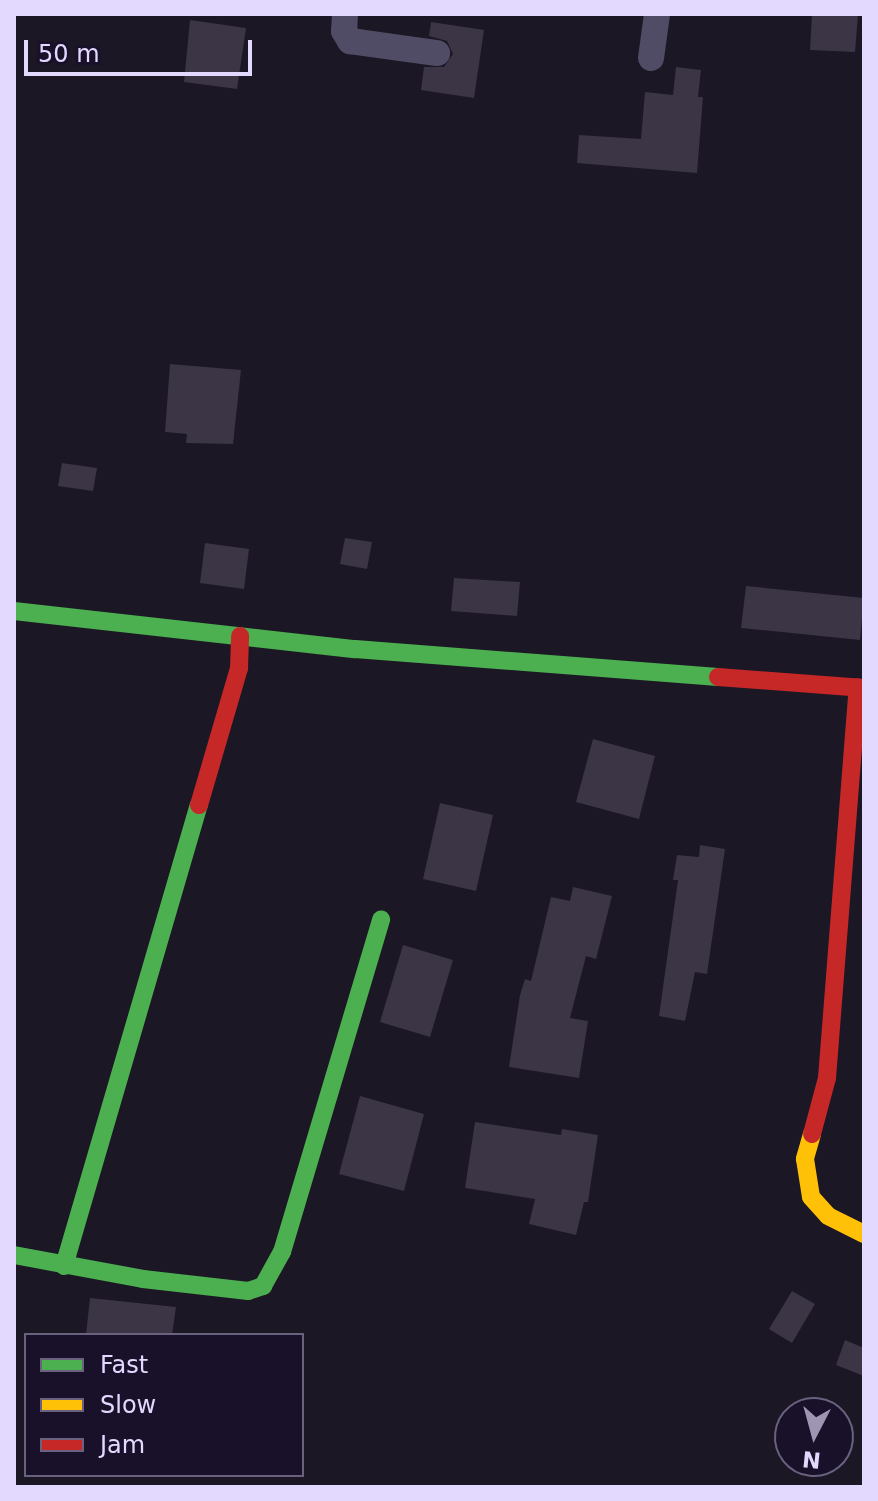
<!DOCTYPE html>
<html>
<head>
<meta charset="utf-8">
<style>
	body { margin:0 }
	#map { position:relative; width:878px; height:1501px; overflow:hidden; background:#1b1724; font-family:"DejaVu Sans",sans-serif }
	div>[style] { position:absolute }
	.building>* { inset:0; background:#3b3546 }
	.street>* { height:26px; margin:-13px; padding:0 13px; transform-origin:13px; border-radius:13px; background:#514c65 }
	.fast>* { height:18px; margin:-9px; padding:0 9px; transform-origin:9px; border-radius:9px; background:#4caf50 }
	.slow>* { height:18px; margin:-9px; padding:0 9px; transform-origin:9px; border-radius:9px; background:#ffc107 }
	.jam>* { height:18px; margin:-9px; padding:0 9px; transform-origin:9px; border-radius:9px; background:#c62828 }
	span { translate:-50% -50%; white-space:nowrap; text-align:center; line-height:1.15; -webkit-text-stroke:6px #19112a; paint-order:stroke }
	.frame { position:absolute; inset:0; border:16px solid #e3d9ff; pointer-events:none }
	.legend { position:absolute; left:24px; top:1333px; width:280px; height:144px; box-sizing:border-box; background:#19112a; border:2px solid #6a617f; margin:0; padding:10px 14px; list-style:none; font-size:24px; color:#e3d9ff }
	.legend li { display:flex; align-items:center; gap:16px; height:40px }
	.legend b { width:40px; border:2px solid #6a617f }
	.north { position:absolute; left:774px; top:1397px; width:80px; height:80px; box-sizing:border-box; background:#19112a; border:2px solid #6a617f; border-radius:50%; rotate:186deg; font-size:22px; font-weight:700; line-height:32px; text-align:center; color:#e3d9ff }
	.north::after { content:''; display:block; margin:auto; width:28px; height:36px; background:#9d95b2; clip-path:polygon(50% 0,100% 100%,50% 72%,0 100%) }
	.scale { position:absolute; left:24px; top:40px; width:228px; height:36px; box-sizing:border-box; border:4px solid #e3d9ff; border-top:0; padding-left:10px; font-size:24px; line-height:28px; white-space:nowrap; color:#e3d9ff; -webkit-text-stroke:6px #19112a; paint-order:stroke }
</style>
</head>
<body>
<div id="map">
	<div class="building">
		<div style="clip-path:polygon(812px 14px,858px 14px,855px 52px,810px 50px)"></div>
		<div style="clip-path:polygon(190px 20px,246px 28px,237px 89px,184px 82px)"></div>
		<div style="clip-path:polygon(431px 22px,484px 30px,474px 98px,421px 90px,424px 67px,444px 67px,453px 54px,447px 41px,429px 36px)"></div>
		<div style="clip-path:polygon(676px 67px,701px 70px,698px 97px,703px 97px,697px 173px,577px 163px,579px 135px,641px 139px,645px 92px,673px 95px)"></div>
		<div style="clip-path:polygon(170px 364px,241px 370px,233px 444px,186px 443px,187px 434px,165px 432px)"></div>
		<div style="clip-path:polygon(62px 463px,97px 468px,93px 491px,58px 486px)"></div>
		<div style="clip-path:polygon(345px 538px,372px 542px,367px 569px,340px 564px)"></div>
		<div style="clip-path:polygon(205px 543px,249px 549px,244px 589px,200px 583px)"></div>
		<div style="clip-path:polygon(454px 578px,520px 582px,517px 616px,451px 611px)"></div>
		<div style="clip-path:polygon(746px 586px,864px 598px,860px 640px,741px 628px)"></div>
		<div style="clip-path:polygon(593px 739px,655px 756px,639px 819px,576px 802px)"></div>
		<div style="clip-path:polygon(440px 803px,493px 815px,476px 891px,423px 879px)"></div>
		<div style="clip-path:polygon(700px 845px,725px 849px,707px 974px,695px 972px,685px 1021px,659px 1016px,678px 880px,673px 880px,677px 855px,699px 857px)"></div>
		<div style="clip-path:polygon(573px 887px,612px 896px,596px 959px,586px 956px,570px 1018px,588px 1021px,579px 1078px,509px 1067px,520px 995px,525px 979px,531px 981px,551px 897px,570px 901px)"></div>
		<div style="clip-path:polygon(403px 945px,453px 960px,430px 1037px,380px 1022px)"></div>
		<div style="clip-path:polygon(360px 1096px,424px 1114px,404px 1191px,339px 1174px)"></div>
		<div style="clip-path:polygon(475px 1122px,561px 1135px,562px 1129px,598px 1135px,588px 1202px,584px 1202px,576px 1235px,529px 1224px,535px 1199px,465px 1188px)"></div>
		<div style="clip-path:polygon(792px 1291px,815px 1304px,792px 1343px,769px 1329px)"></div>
		<div style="clip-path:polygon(90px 1298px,176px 1307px,172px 1335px,86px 1335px)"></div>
		<div style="clip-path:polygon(845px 1340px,864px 1348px,864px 1376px,836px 1365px)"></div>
	</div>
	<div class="street">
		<div style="left:345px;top:14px;width:17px;rotate:93deg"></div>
		<div style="left:344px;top:31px;width:12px;rotate:59deg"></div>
		<div style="left:350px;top:41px;width:88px;rotate:7.9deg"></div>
		<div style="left:651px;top:58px;width:44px;rotate:-82.2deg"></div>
	</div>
	<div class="fast">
		<div style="left:14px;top:611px;width:343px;rotate:6.4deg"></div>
		<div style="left:355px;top:649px;width:364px;rotate:4.4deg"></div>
		<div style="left:14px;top:1255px;width:131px;rotate:10.5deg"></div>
		<div style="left:143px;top:1279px;width:106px;rotate:6.5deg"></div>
		<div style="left:248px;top:1291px;width:16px;rotate:-18deg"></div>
		<div style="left:263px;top:1286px;width:39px;rotate:-61deg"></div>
		<div style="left:282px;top:1252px;width:347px;rotate:-73.4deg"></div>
		<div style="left:64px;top:1266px;width:480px;rotate:-73.7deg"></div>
	</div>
	<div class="slow">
		<div style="left:812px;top:1134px;width:26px;rotate:106deg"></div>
		<div style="left:805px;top:1159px;width:38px;rotate:81deg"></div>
		<div style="left:811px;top:1197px;width:25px;rotate:48deg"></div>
		<div style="left:828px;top:1216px;width:40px;rotate:26.6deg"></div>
	</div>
	<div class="jam">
		<div style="left:718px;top:677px;width:146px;rotate:4.3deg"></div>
		<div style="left:199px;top:805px;width:143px;rotate:-73.7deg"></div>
		<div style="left:239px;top:668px;width:32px;rotate:-88deg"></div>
		<div style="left:812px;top:1134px;width:58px;rotate:-75deg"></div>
		<div style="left:827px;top:1078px;width:392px;rotate:-85.5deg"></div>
	</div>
	<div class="frame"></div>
	<ul class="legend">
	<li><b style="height:10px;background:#4caf50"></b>Fast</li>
	<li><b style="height:10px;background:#ffc107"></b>Slow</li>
	<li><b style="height:10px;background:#c62828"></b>Jam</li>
	</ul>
	<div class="north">N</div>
	<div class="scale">50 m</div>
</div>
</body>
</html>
